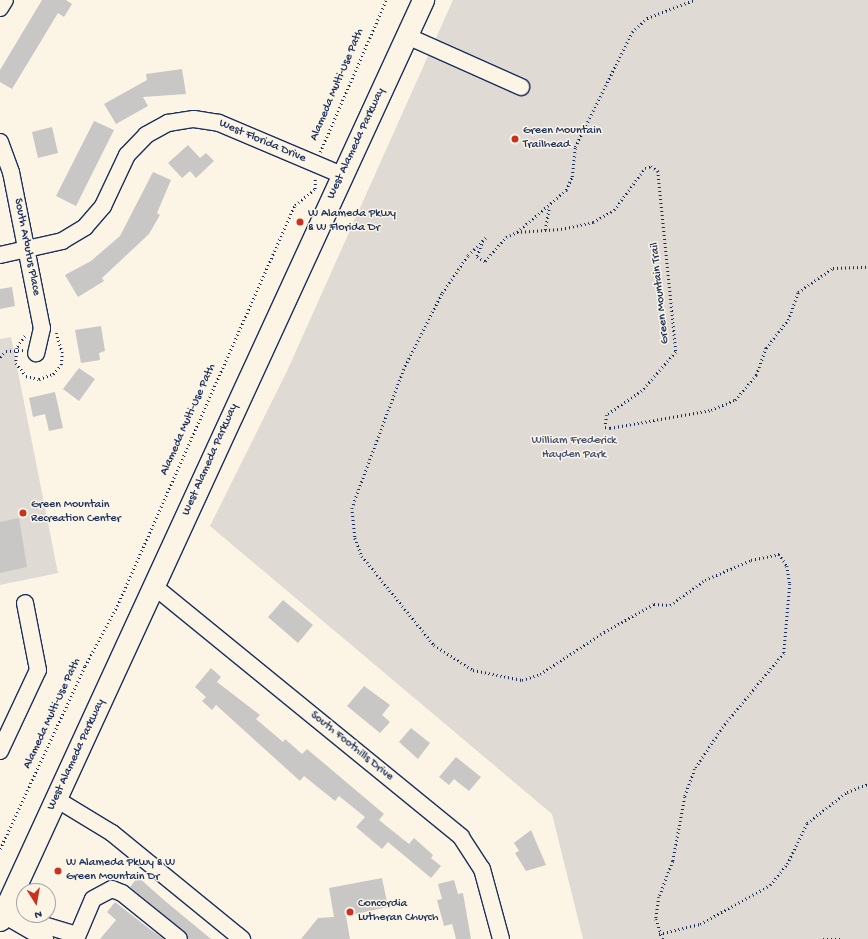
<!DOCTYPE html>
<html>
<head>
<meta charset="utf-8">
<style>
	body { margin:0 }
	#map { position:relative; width:868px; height:939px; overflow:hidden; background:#fcf5e5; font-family:"Gochi Hand",sans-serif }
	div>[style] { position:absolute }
	.green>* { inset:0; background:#dfdbd4 }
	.building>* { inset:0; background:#c8c7c6 }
	.path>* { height:2.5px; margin-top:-1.25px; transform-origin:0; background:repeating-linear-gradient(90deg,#1b2f5e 0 1px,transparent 0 4px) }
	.roads { filter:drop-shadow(1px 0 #1b2f5e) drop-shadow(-1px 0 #1b2f5e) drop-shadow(0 1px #1b2f5e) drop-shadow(0 -1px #1b2f5e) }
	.minor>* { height:16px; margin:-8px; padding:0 8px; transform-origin:8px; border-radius:8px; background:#fcf5e5 }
	.major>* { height:21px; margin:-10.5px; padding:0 10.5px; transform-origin:10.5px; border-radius:10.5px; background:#fcf5e5 }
	.dots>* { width:11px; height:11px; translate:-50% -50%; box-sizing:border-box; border:2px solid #fcf5e5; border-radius:50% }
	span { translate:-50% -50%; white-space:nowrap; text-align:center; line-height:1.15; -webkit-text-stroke:3px #fcf5e5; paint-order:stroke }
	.street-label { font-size:12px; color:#1b2f5e }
	.poi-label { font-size:12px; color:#1b2f5e }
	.left { translate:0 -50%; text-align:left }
	.park-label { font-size:12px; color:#425176 }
	.north { position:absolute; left:16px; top:883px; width:40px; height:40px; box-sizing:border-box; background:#fcf5e5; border:1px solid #a2a6af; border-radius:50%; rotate:169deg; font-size:11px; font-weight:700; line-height:16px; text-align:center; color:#1b2f5e }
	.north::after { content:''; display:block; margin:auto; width:14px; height:18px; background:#c8321e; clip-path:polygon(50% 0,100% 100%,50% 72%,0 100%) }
</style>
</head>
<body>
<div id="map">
	<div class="green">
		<div style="clip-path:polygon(453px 0,868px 0,868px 939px,583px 939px,552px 814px,210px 526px,288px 369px)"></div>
		<div style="clip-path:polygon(11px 337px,58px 573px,0 585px,0 339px)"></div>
	</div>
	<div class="building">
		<div style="clip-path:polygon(42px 0,66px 0,72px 4px,64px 17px,58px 13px,12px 89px,0 82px,0 70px)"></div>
		<div style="clip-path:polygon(182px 69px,186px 94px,143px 97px,148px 106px,116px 124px,104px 104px,147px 80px,146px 74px)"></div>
		<div style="clip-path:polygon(94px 121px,114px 130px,76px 206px,56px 196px)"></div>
		<div style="clip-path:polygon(52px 127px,58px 153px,38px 158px,32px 132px)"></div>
		<div style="clip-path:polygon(188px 145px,200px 158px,206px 153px,214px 161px,196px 178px,190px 171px,182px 178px,168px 163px)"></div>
		<div style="clip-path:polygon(153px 172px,171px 180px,157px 213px,160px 215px,149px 234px,102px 278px,104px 281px,78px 297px,65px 275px,91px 261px,120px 236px)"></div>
		<div style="clip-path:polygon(12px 287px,15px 306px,0 309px,0 289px)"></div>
		<div style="clip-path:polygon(101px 326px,105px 351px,99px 353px,100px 360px,81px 363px,75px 330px)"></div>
		<div style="clip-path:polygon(79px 368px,95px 379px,79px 401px,63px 389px)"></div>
		<div style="clip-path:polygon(55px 392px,63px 428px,49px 431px,45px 414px,33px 417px,29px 398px)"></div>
		<div style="clip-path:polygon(19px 518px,27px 567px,0 573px,0 522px)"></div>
		<div style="clip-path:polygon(283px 600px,313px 625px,298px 643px,268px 617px)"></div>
		<div style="clip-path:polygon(211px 668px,221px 677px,217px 682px,260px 715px,256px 719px,283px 742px,285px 739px,302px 754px,307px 749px,384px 814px,379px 820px,409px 844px,414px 838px,433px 855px,431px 858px,441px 866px,431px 878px,388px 842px,382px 849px,356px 827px,365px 817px,339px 796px,335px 801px,304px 776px,300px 781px,216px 705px,212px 710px,202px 701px,206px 697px,195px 687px)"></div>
		<div style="clip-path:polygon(364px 686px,390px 705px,382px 715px,390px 722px,380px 733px,347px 706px)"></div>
		<div style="clip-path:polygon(411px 728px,430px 743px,418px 759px,399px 742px)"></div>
		<div style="clip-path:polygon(456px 757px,481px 777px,469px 791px,454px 779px,449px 785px,439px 777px)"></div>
		<div style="clip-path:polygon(531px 830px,546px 865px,526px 871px,515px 853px,519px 851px,514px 843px)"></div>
		<div style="clip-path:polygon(138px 877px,165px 901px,211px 939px,188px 939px,185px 932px,130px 887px)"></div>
		<div style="clip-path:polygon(382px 878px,388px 907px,346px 916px,350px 939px,301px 939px,318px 918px,334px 917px,329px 888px)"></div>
		<div style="clip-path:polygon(454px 880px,458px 894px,463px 893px,471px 939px,456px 939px,452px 924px,444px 926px,437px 900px,442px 899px,438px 884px)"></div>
		<div style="clip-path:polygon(115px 902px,147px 927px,164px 939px,100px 939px,116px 920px,107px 912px)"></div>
	</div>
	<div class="path">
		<div style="left:320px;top:152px;width:166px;rotate:-66.5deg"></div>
		<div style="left:545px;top:230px;width:23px;rotate:-80deg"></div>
		<div style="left:517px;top:232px;width:65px;rotate:-40.6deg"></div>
		<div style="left:566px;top:190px;width:14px;rotate:-65deg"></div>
		<div style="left:572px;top:177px;width:30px;rotate:-84deg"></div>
		<div style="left:575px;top:147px;width:128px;rotate:-63.6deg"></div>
		<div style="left:632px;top:32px;width:21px;rotate:-43deg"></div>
		<div style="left:647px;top:18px;width:50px;rotate:-21deg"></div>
		<div style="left:486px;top:238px;width:25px;rotate:135deg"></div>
		<div style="left:468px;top:256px;width:46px;rotate:124.4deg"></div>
		<div style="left:442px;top:294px;width:84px;rotate:116.9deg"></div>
		<div style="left:404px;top:369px;width:148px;rotate:110.5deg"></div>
		<div style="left:352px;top:508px;width:30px;rotate:84deg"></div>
		<div style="left:355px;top:538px;width:19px;rotate:69deg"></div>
		<div style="left:362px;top:556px;width:114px;rotate:51deg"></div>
		<div style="left:434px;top:645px;width:46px;rotate:32.7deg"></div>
		<div style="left:473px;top:670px;width:50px;rotate:11.5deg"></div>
		<div style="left:522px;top:680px;width:19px;rotate:-18deg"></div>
		<div style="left:540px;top:674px;width:77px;rotate:-33.3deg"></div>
		<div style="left:604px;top:632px;width:57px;rotate:-29.2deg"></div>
		<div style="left:654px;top:604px;width:16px;rotate:4deg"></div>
		<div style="left:670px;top:605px;width:43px;rotate:-35.5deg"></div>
		<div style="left:705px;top:580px;width:50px;rotate:-23.5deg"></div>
		<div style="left:751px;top:560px;width:29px;rotate:-12deg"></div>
		<div style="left:779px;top:554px;width:14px;rotate:56deg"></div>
		<div style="left:787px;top:566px;width:18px;rotate:81deg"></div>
		<div style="left:790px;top:584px;width:69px;rotate:95deg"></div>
		<div style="left:784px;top:653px;width:96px;rotate:129.5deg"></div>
		<div style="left:723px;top:727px;width:50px;rotate:123.7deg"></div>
		<div style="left:695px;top:769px;width:30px;rotate:110deg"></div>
		<div style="left:685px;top:797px;width:65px;rotate:100.6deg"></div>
		<div style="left:673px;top:861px;width:39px;rotate:111deg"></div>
		<div style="left:659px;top:897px;width:22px;rotate:98deg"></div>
		<div style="left:656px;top:919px;width:21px;rotate:71deg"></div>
		<div style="left:482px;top:244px;width:14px;rotate:111deg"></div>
		<div style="left:477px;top:257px;width:9px;rotate:27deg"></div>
		<div style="left:485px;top:261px;width:32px;rotate:-49deg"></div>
		<div style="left:506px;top:237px;width:12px;rotate:-24deg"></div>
		<div style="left:517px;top:232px;width:44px;rotate:-3.9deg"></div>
		<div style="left:561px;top:229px;width:33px;rotate:-12deg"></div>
		<div style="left:593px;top:222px;width:24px;rotate:-30deg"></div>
		<div style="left:614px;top:210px;width:52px;rotate:-53.6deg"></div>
		<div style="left:645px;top:168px;width:6px;rotate:-18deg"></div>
		<div style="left:651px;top:166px;width:9px;rotate:36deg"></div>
		<div style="left:658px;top:171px;width:182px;rotate:84.3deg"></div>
		<div style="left:676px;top:352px;width:52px;rotate:131.1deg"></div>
		<div style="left:642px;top:391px;width:42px;rotate:145.6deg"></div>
		<div style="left:607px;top:415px;width:12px;rotate:99deg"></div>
		<div style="left:605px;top:427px;width:5px;rotate:11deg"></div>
		<div style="left:610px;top:428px;width:103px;rotate:-10.1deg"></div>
		<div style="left:711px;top:410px;width:26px;rotate:-23deg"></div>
		<div style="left:735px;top:400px;width:33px;rotate:-50deg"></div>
		<div style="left:756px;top:375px;width:29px;rotate:-70deg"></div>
		<div style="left:766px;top:348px;width:36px;rotate:-52deg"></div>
		<div style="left:788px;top:320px;width:30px;rotate:-70deg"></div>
		<div style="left:798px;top:292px;width:42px;rotate:-34.4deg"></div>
		<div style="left:833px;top:268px;width:35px;rotate:-2deg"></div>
		<div style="left:25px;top:336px;width:14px;rotate:124deg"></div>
		<div style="left:17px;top:348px;width:15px;rotate:94deg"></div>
		<div style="left:16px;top:363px;width:16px;rotate:52deg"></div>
		<div style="left:26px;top:376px;width:13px;rotate:13deg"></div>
		<div style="left:39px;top:379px;width:15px;rotate:-20deg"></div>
		<div style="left:53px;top:374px;width:12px;rotate:-48deg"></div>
		<div style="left:61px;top:365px;width:12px;rotate:-85deg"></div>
		<div style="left:62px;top:353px;width:21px;rotate:-107deg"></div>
		<div style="left:0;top:357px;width:8px;rotate:-45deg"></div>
		<div style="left:6px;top:351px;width:18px;rotate:-3deg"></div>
		<div style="left:0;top:849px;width:202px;rotate:-65.1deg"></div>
		<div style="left:85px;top:666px;width:68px;rotate:-61.9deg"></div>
		<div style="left:117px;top:606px;width:439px;rotate:-66.1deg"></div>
		<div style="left:295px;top:205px;width:26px;rotate:-39deg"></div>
		<div style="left:315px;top:189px;width:11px;rotate:-90deg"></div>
		<div style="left:659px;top:934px;width:42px;rotate:-13.7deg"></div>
		<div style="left:700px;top:924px;width:80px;rotate:-29.1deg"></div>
		<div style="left:770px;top:885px;width:27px;rotate:-51deg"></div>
		<div style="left:787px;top:864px;width:46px;rotate:-64deg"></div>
		<div style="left:807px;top:823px;width:51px;rotate:-37.8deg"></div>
		<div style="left:847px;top:792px;width:22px;rotate:-21deg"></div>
		<div style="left:823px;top:939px;width:20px"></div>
	</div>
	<div class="roads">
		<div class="minor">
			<div style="left:0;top:8px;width:9px;rotate:-58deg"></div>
			<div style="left:407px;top:36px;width:125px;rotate:24.1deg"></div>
			<div style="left:0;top:142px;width:32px;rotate:70deg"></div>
			<div style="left:11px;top:172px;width:159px;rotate:78.8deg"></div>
			<div style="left:42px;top:328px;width:26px;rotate:103deg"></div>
			<div style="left:0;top:255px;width:64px;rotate:-12.7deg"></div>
			<div style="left:62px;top:241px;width:27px;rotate:-31deg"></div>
			<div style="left:85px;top:227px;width:28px;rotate:-49deg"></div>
			<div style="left:103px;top:206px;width:56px;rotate:-64.8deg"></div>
			<div style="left:127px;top:155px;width:28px;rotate:-46deg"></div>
			<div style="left:146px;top:135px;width:25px;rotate:-29deg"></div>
			<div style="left:168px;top:123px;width:26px;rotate:-9deg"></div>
			<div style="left:194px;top:119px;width:25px;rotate:9deg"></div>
			<div style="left:219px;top:123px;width:134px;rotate:22.9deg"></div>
			<div style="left:155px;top:587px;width:395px;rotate:39.2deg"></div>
			<div style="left:461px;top:837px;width:38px;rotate:57deg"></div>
			<div style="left:482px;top:869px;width:73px;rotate:74.8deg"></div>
			<div style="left:0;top:751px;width:89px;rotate:-64.9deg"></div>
			<div style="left:38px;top:670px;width:68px;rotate:-101deg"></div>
			<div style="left:56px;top:799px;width:66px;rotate:31.3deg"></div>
			<div style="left:112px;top:833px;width:168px;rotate:39.2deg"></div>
			<div style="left:0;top:912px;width:80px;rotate:16.6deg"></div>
			<div style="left:9px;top:918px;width:42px;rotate:30.3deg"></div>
			<div style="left:76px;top:939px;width:43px;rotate:-67deg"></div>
			<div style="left:93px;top:899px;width:21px;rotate:-28deg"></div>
			<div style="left:112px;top:889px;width:11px;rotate:22deg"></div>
			<div style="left:122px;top:893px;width:73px;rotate:38.9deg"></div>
		</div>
		<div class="major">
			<div style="left:0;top:920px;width:1013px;rotate:-65.31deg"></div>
		</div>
	</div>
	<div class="dots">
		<div style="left:515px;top:139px;background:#c8321e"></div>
		<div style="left:300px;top:222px;background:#c8321e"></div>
		<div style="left:23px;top:513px;background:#c8321e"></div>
		<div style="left:58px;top:871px;background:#c8321e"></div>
		<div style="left:350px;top:912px;background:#c8321e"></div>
	</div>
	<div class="street-label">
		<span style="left:338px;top:85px;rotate:-67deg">Alameda Multi-Use Path</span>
		<span style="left:262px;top:142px;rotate:23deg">West Florida Drive</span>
		<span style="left:357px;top:144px;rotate:-65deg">West Alameda Parkway</span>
		<span style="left:26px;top:247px;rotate:79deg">South Arbutus Place</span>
		<span style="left:661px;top:293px;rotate:-96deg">Green Mountain Trail</span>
		<span style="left:189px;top:420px;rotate:-66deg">Alameda Multi-Use Path</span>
		<span style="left:211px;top:460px;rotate:-66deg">West Alameda Parkway</span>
		<span style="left:53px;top:714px;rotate:-65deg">Alameda Multi-Use Path</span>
		<span style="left:351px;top:747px;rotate:39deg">South Foothills Drive</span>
		<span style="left:77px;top:755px;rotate:-65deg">West Alameda Parkway</span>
	</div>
	<div class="poi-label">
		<span class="left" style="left:523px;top:139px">Green Mountain<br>Trailhead</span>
		<span class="left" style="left:308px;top:222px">W Alameda Pkwy<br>&amp; W Florida Dr</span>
		<span class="left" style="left:31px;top:513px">Green Mountain<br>Recreation Center</span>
		<span class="left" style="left:66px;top:871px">W Alameda Pkwy &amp; W<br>Green Mountain Dr</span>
		<span class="left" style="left:358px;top:912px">Concordia<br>Lutheran Church</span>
	</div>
	<div class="park-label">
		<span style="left:574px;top:449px">William Frederick<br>Hayden Park</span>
	</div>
	<div class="north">N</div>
</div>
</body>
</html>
